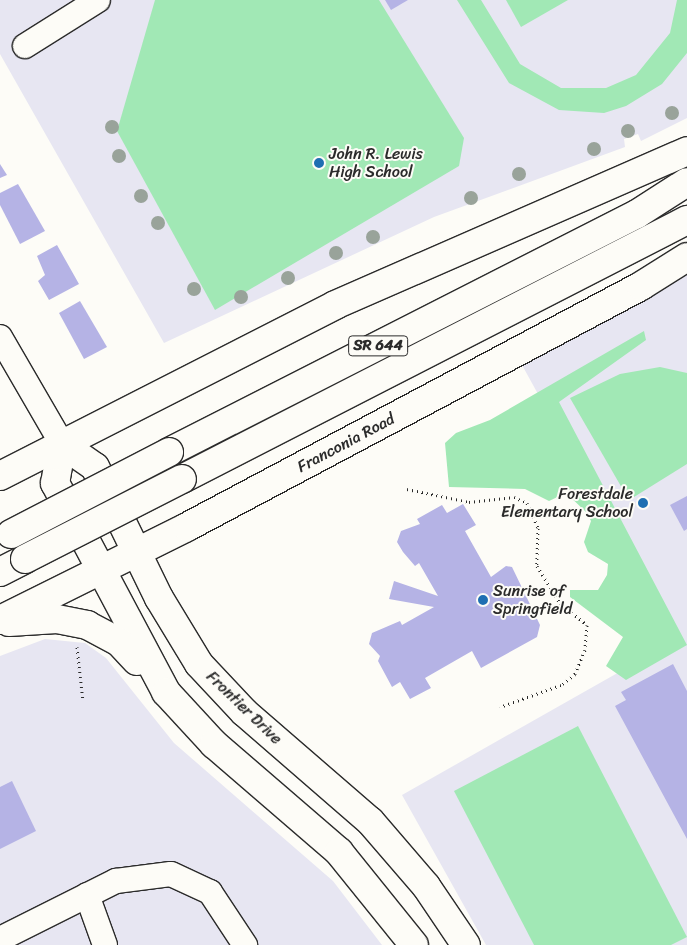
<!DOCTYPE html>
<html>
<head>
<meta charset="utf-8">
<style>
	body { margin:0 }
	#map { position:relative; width:687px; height:945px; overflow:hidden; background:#fdfcf7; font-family:Sriracha,sans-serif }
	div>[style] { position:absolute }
	.built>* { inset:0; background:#e7e6f2 }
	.green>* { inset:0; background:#a1e8b5 }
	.building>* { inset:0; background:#b5b3e5 }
	.path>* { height:3px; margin-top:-1.5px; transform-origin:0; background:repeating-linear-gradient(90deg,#2b2b2b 0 1px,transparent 0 5px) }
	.roads { filter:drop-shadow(1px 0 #2b2b2b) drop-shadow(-1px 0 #2b2b2b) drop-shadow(0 1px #2b2b2b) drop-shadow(0 -1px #2b2b2b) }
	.minor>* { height:24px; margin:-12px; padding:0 12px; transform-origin:12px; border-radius:12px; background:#fdfcf7 }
	.major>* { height:28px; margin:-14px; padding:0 14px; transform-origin:14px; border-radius:14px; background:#fdfcf7 }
	.bridges { filter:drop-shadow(1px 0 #2b2b2b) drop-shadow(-1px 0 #2b2b2b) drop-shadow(0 1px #2b2b2b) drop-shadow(0 -1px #2b2b2b) }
	.major-bridge>* { height:28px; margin:-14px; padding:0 14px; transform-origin:14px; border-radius:14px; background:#fdfcf7 }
	.trees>* { width:14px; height:14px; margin:-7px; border-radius:50%; background:#99a39a }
	.dots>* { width:14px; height:14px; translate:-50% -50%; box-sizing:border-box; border:2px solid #fdfcf7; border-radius:50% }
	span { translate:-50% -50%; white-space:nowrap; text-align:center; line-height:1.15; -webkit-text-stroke:4px #fdfcf7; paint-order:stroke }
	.shield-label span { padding:1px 4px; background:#fdfcf7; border:1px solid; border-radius:4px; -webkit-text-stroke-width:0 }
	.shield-label { font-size:15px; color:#2b2b2b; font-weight:700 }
	.poi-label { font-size:16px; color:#2b2b2b }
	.left { translate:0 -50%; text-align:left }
	.right { translate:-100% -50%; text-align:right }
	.street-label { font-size:16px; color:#2b2b2b }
</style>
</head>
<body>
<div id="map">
	<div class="built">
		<div style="clip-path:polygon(0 0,687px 0,687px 118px,641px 141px,638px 134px,624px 139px,625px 147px,434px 217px,164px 343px,0 54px)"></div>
		<div style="clip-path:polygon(687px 269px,687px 945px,486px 945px,402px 795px,674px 641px,522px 365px)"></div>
		<div style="clip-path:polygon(45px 639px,85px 643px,106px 658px,174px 743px,333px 881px,382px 945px,0 945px,0 656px)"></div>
	</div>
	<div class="green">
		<div style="clip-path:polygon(155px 0,379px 0,464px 138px,459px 166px,215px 310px,117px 131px)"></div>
		<div style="clip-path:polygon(457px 0,481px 0,520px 64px,561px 88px,606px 88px,636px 75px,670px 33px,677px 0,687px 0,687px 53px,662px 84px,626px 106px,604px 113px,559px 110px,509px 83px)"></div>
		<div style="clip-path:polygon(506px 0,568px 0,521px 27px)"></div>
		<div style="clip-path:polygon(644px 331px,646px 340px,559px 402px,687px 645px,626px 680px,606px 666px,623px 637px,570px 597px,570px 590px,598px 590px,607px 575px,608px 564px,588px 552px,584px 542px,591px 521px,586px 512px,566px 493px,549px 501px,525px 489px,449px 487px,445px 443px,456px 433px,490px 420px)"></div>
		<div style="clip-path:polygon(660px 367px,687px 373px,687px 464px,634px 497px,626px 495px,570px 398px,620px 374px)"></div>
		<div style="clip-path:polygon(578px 726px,687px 937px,671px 945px,534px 945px,454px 791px)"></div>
	</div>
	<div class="building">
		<div style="clip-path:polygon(385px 0,408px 0,391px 10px)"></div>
		<div style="clip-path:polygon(0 164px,7px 175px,0 178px)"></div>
		<div style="clip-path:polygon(18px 184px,45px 231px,20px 244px,0 205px,0 193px)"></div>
		<div style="clip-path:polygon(57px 245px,79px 284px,49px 300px,38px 281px,45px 275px,37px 256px)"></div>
		<div style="clip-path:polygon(80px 301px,107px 347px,84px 359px,59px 313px)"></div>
		<div style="clip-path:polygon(687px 496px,687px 529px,684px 531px,670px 505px)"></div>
		<div style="clip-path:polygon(463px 504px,476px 525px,465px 531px,491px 577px,506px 566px,512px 567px,540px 625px,537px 637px,481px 668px,472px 651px,425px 678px,431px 688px,410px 699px,400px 682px,392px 687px,378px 661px,380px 656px,369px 644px,372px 633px,400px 621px,402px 625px,434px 607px,389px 599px,394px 581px,438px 596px,419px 563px,415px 566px,403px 552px,397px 542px,401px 531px,420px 524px,417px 519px,442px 505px,447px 513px)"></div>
		<div style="clip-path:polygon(673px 664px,687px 691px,687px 839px,615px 706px,626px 700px,621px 692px)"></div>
		<div style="clip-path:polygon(12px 781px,36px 831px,0 849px,0 787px)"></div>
	</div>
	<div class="path">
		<div style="left:407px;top:489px;width:63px;rotate:11.8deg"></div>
		<div style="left:469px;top:502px;width:45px;rotate:-6.3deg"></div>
		<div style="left:514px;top:497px;width:14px;rotate:25deg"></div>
		<div style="left:527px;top:503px;width:27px;rotate:66deg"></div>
		<div style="left:538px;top:528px;width:38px;rotate:92deg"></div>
		<div style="left:537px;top:566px;width:44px;rotate:58.1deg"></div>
		<div style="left:560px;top:603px;width:35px;rotate:39deg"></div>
		<div style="left:587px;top:625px;width:25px;rotate:95deg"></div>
		<div style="left:585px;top:650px;width:26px;rotate:113deg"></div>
		<div style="left:575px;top:674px;width:18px;rotate:142deg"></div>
		<div style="left:561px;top:685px;width:65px;rotate:160.2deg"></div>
		<div style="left:77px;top:647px;width:54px;rotate:83.7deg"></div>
	</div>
	<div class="roads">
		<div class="minor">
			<div style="left:25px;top:46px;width:86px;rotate:-32.2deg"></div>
			<div style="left:0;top:337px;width:124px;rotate:59.9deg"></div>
			<div style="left:87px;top:895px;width:53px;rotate:70.2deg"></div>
			<div style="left:0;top:939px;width:130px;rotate:-26.6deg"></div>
			<div style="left:116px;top:881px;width:55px;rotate:-7.3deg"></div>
			<div style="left:171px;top:874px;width:43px;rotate:24.8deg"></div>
			<div style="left:210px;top:892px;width:64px;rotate:56.6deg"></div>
		</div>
		<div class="major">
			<div style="left:62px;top:444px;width:40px;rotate:34.9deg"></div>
			<div style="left:95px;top:467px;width:146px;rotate:64deg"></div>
			<div style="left:159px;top:598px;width:77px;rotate:58.8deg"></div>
			<div style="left:199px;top:664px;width:66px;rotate:46.8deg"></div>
			<div style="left:244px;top:712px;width:167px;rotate:40.9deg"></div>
			<div style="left:370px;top:821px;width:86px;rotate:49.3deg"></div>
			<div style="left:426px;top:886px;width:71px;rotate:55.9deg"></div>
			<div style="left:62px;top:444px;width:40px;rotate:100deg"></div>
			<div style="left:55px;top:483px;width:237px;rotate:62deg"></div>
			<div style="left:166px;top:692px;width:71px;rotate:47.3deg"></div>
			<div style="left:214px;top:744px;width:165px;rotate:40.8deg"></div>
			<div style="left:339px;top:852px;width:119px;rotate:51.1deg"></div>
			<div style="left:169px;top:452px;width:525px;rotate:-26.96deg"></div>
			<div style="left:637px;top:214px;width:59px;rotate:-32.6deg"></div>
			<div style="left:0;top:476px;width:376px;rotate:-27deg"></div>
			<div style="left:335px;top:305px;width:384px;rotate:-23.6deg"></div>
			<div style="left:182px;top:479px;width:568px;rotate:-27.15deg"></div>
			<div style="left:0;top:572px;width:28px;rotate:-27deg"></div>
			<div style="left:0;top:620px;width:209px;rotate:-26.4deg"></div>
			<div style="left:187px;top:527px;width:514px;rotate:-27.96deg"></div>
			<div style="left:641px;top:286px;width:54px;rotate:-32.2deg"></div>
			<div style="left:9px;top:622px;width:48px;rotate:-3.6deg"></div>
			<div style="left:57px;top:619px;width:31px;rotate:11deg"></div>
			<div style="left:87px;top:625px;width:36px;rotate:28deg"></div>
			<div style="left:119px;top:642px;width:26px;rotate:47deg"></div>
		</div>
	</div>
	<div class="bridges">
		<div class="major-bridge">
			<div style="left:11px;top:534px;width:178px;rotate:-27.4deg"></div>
			<div style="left:25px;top:559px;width:176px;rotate:-27deg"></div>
		</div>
	</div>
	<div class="trees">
		<div style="left:672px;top:113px"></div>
		<div style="left:112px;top:127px"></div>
		<div style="left:628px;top:131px"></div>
		<div style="left:594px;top:149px"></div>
		<div style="left:119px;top:156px"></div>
		<div style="left:519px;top:174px"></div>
		<div style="left:141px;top:196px"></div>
		<div style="left:471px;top:198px"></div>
		<div style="left:158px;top:223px"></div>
		<div style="left:373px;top:237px"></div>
		<div style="left:336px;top:253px"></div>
		<div style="left:288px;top:278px"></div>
		<div style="left:194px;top:289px"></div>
		<div style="left:241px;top:297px"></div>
	</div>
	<div class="dots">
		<div style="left:319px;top:163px;background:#1f6fb2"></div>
		<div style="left:643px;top:503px;background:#1f6fb2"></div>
		<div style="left:483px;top:600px;background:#1f6fb2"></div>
	</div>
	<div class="shield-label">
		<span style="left:378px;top:346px">SR 644</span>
	</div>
	<div class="poi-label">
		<span class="left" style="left:329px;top:163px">John R. Lewis<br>High School</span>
		<span class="right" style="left:633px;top:503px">Forestdale<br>Elementary School</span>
		<span class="left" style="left:493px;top:600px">Sunrise of<br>Springfield</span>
	</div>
	<div class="street-label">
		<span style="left:346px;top:443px;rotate:-28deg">Franconia Road</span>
		<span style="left:244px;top:708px;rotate:44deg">Frontier Drive</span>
	</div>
</div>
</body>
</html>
